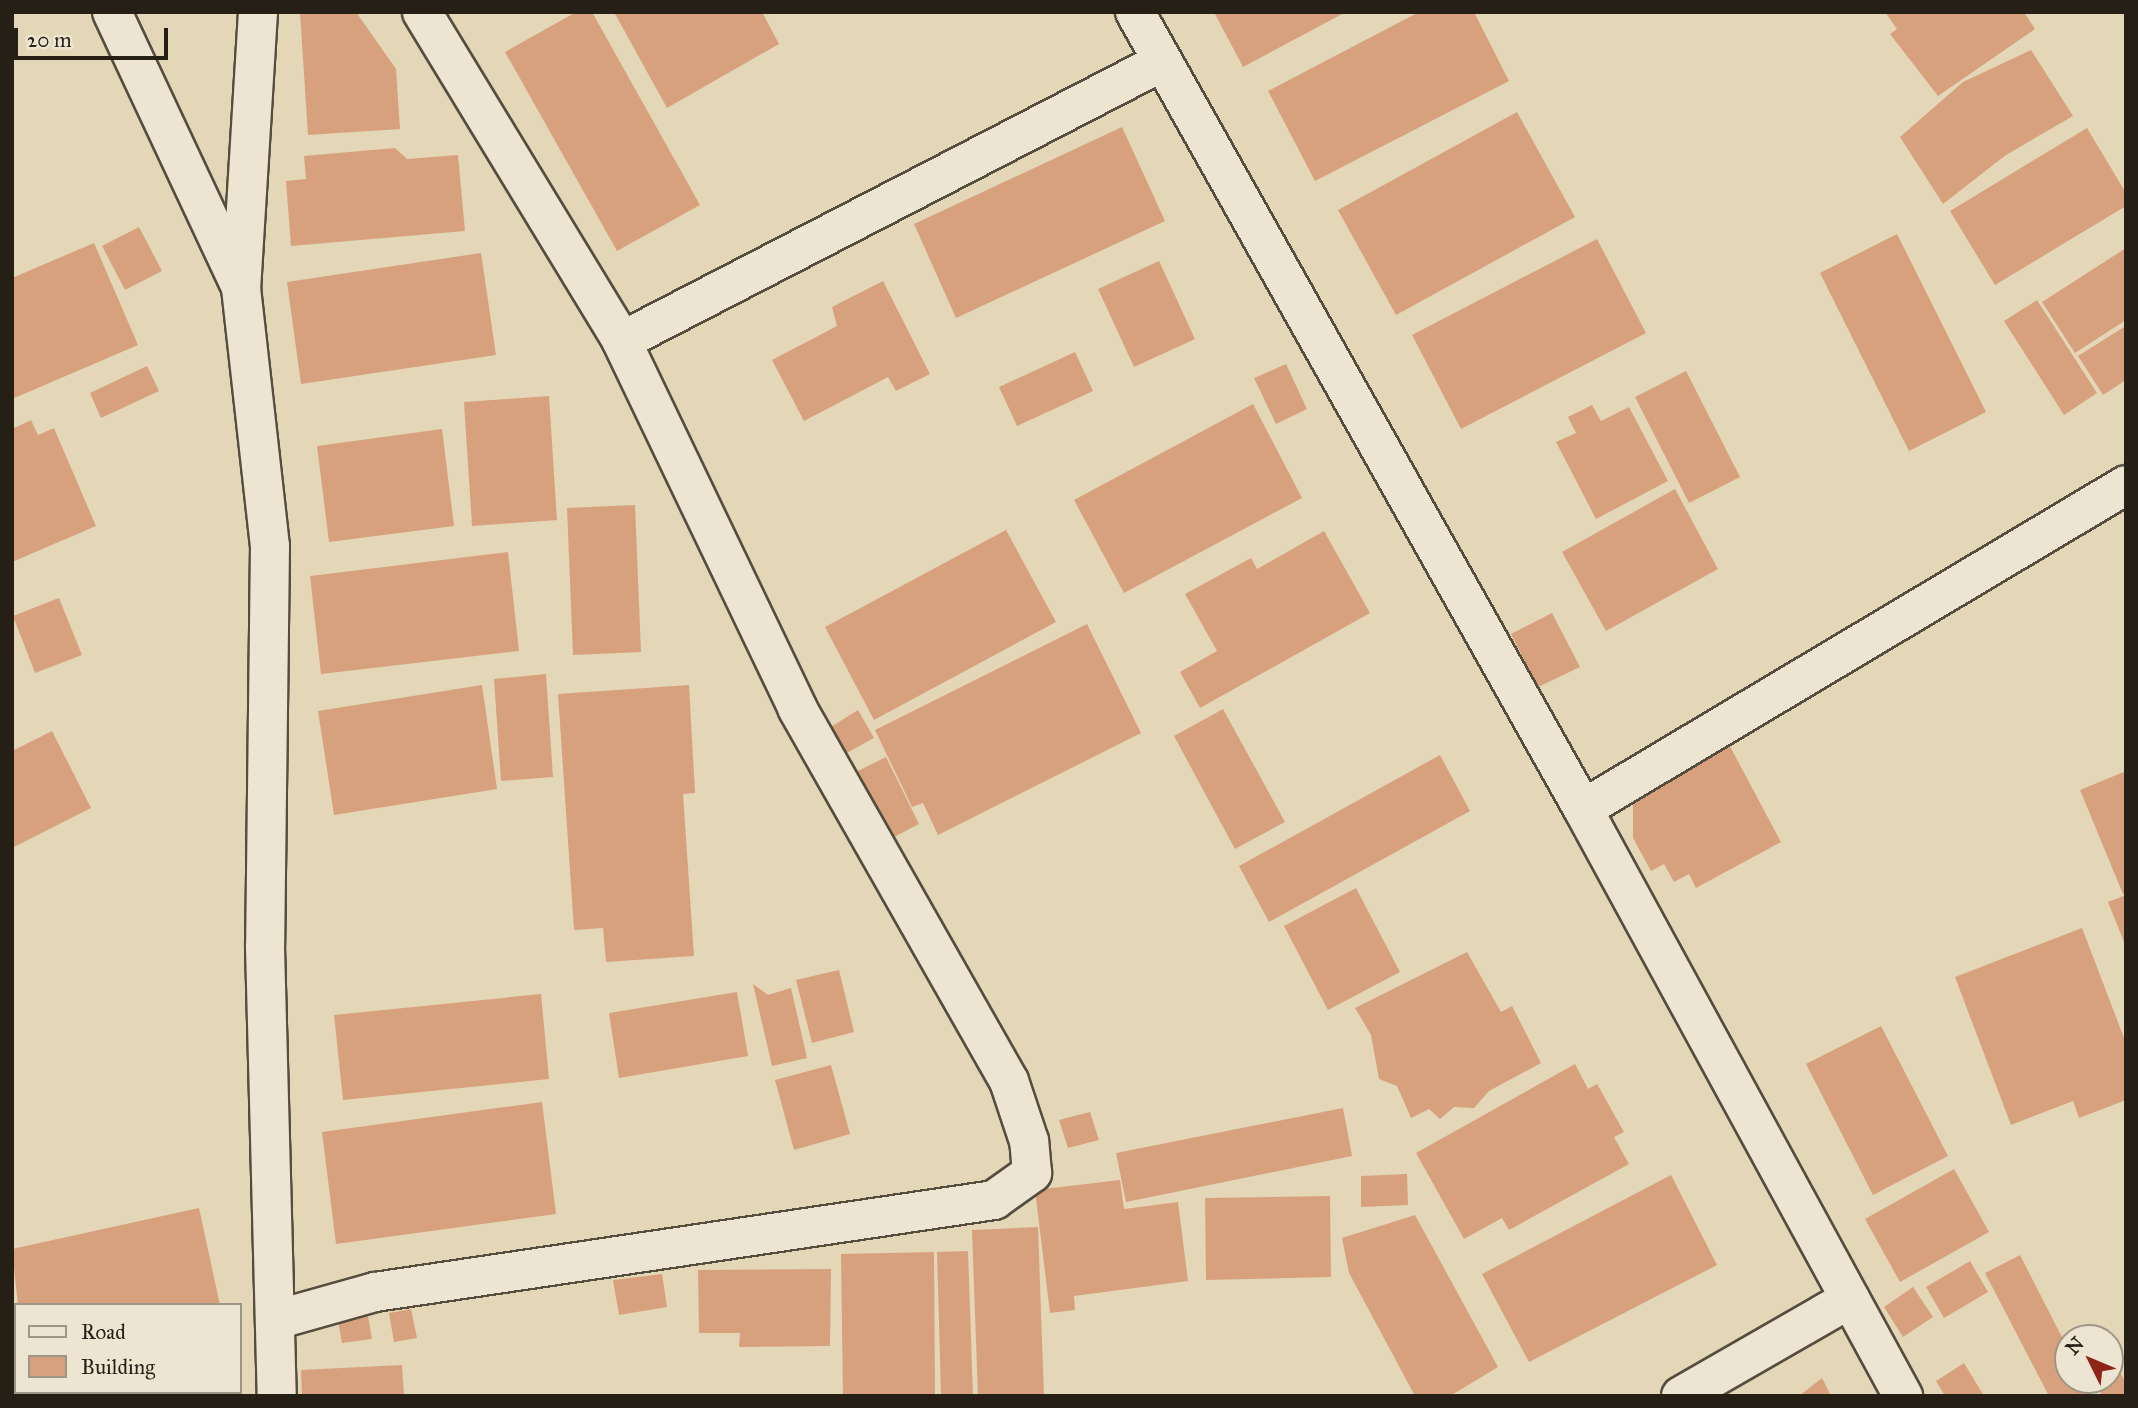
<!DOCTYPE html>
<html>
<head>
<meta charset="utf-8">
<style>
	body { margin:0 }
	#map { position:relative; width:2138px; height:1408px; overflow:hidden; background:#e3d7b8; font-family:"IM FELL Great Primer",serif }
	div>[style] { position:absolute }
	.building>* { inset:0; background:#d8a17e }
	.roads { filter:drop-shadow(2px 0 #554d3e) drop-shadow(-2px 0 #554d3e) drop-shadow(0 2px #554d3e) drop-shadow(0 -2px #554d3e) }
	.minor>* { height:38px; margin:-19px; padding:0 19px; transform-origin:19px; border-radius:19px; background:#ede5d1 }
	span { translate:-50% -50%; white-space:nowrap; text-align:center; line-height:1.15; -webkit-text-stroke:5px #ede5d1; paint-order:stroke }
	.frame { position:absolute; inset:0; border:14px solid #261f16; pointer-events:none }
	.legend { position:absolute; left:14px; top:1303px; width:228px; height:91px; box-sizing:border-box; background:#ede5d1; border:2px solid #9d9686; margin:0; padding:9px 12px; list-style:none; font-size:21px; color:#261f16 }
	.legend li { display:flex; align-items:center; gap:14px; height:35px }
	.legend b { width:35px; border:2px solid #9d9686 }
	.north { position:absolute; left:2054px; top:1324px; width:70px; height:70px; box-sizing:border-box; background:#ede5d1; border:2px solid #9d9686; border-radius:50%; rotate:313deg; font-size:19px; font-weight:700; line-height:28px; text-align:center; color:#261f16 }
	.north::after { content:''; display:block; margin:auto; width:24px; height:32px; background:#8f2418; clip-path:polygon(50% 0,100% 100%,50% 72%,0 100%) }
	.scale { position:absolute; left:14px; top:28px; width:154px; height:32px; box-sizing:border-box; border:4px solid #261f16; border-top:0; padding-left:9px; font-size:21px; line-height:24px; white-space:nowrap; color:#261f16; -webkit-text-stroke:5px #ede5d1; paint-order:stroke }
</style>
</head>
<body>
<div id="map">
	<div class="building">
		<div style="clip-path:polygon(300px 12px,356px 12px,396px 69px,400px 129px,308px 135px)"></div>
		<div style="clip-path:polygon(576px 12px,592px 12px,700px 205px,617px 251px,505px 52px)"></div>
		<div style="clip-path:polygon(614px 12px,762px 12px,779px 44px,667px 108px)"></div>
		<div style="clip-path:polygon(1214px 12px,1346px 12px,1243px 67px)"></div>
		<div style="clip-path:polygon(1419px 12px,1474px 12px,1509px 81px,1315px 181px,1268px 91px)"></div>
		<div style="clip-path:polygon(1885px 12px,2024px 12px,2035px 29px,1938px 96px,1890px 34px,1897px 29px)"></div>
		<div style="clip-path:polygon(2031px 50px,2073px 116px,2006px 155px,1943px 204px,1900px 137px,1963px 82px)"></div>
		<div style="clip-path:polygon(1517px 112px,1575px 217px,1396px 315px,1338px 210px)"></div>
		<div style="clip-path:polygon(1122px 127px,1165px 221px,956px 318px,914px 224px)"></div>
		<div style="clip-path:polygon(2087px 128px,2126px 193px,2126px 206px,1995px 285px,1950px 211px)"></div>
		<div style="clip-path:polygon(395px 148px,407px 159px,458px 155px,465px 231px,291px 246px,286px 181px,306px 179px,304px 156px)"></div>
		<div style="clip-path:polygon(139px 227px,162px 271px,125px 290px,102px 246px)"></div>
		<div style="clip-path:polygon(1897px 234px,1986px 412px,1909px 451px,1820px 273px)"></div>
		<div style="clip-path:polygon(1597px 239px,1646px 333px,1461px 429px,1412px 335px)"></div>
		<div style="clip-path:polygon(94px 243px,138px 345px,12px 399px,12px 278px)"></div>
		<div style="clip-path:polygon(2126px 248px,2126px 320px,2075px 353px,2042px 302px)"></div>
		<div style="clip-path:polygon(481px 253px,496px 355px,301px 384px,287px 282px)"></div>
		<div style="clip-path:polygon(1159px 261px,1195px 339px,1134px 367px,1098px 289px)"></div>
		<div style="clip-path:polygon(883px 281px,930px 374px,896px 391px,888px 377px,804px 421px,772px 360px,837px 326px,832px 307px)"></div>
		<div style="clip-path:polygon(2037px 300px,2097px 393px,2064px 415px,2004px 321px)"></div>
		<div style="clip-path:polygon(2124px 327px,2126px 380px,2103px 395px,2078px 356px)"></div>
		<div style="clip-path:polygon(1075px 352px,1093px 391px,1017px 426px,999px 387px)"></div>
		<div style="clip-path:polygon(1286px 364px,1307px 409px,1276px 424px,1254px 378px)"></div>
		<div style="clip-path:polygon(147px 366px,159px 391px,101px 418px,90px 393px)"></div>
		<div style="clip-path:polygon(1686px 371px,1740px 477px,1689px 503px,1635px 397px)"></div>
		<div style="clip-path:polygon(549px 396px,557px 520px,472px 526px,464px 402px)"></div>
		<div style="clip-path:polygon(1253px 404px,1302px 498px,1124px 593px,1074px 500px)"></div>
		<div style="clip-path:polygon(1592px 405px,1601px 421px,1629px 407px,1668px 481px,1596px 519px,1556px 442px,1576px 433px,1568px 417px)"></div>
		<div style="clip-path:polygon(31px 420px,38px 435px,54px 428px,96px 526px,12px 562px,12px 429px)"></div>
		<div style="clip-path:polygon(442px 429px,454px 526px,329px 542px,317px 446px)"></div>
		<div style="clip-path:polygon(1675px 489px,1718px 569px,1606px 631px,1562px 552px)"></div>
		<div style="clip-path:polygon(635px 505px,641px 652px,573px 655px,567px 508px)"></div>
		<div style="clip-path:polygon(1006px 530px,1056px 622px,874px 720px,825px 627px)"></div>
		<div style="clip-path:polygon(1324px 531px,1370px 613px,1200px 708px,1180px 672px,1217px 651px,1185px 594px,1251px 558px,1257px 569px)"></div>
		<div style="clip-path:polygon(508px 552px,519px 651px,321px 674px,310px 576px)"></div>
		<div style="clip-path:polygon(59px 598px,82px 655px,35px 673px,13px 616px)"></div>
		<div style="clip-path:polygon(1552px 613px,1580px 667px,1538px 687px,1511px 634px)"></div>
		<div style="clip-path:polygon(1087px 624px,1141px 733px,938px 835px,923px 803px,912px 807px,875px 730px)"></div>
		<div style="clip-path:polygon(546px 674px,553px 777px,501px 781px,494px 679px)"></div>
		<div style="clip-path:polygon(482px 685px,497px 789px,334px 815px,318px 711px)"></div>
		<div style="clip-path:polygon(689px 685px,695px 793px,683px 794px,694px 956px,606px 962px,603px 928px,574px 930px,558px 694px)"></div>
		<div style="clip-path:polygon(1223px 709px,1285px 822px,1235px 849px,1174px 736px)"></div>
		<div style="clip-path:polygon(858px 710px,874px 738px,841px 756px,826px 730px)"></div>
		<div style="clip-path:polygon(52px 731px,91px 808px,12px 848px,12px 751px)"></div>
		<div style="clip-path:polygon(1725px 737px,1781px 842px,1696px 888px,1689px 874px,1674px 882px,1664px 864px,1651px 871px,1633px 838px,1633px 801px,1663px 785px,1658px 775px)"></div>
		<div style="clip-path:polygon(1440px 755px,1470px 811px,1269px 922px,1239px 866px)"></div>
		<div style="clip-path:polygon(886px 757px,919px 824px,892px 838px,858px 771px)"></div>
		<div style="clip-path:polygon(2126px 771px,2126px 893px,2123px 894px,2080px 790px)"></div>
		<div style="clip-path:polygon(1356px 888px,1400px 972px,1328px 1010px,1284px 926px)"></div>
		<div style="clip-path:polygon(2126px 895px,2126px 947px,2108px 902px)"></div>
		<div style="clip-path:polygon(2082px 928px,2126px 1043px,2126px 1100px,2079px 1118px,2073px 1101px,2011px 1125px,1955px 977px)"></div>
		<div style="clip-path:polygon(1467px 952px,1501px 1012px,1512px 1006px,1541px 1063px,1489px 1091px,1474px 1108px,1454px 1107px,1440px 1119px,1429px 1109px,1411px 1118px,1397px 1086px,1379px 1079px,1371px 1035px,1355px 1008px)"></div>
		<div style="clip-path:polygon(839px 970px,854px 1032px,812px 1043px,796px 980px)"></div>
		<div style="clip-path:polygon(753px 984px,768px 995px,791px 988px,807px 1058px,772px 1066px)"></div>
		<div style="clip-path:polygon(737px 992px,748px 1056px,619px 1078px,609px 1013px)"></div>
		<div style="clip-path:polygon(541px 994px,549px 1079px,343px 1100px,334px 1015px)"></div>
		<div style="clip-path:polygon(1881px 1026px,1948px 1156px,1873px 1195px,1806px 1064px)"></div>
		<div style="clip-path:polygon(1575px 1064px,1588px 1089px,1597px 1084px,1624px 1132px,1614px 1137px,1629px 1164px,1509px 1230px,1502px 1218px,1464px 1239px,1416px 1153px)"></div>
		<div style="clip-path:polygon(831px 1065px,850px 1134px,794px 1150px,775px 1080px)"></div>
		<div style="clip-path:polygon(542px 1102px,556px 1214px,336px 1244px,322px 1132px)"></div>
		<div style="clip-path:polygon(1343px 1108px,1352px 1156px,1126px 1202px,1116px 1153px)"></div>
		<div style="clip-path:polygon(1090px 1112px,1099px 1140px,1068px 1148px,1059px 1120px)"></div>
		<div style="clip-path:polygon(1954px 1169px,1989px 1232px,1900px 1282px,1865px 1219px)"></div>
		<div style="clip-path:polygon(1407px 1174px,1408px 1205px,1361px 1207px,1361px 1176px)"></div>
		<div style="clip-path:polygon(1671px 1175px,1717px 1265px,1529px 1362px,1482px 1274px)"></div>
		<div style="clip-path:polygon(1120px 1180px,1124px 1209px,1178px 1202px,1188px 1281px,1074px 1296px,1075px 1310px,1050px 1313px,1035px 1190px)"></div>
		<div style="clip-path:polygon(1330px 1196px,1331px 1277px,1206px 1280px,1205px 1198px)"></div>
		<div style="clip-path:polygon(199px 1208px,220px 1305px,18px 1305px,12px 1249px)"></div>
		<div style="clip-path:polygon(1415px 1215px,1498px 1367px,1450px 1396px,1415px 1396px,1349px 1273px,1342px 1238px)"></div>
		<div style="clip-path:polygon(1038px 1227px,1044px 1396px,978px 1396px,972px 1230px)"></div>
		<div style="clip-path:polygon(968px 1251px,973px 1396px,941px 1396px,937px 1252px)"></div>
		<div style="clip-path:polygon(934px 1252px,935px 1396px,843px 1396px,841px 1254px)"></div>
		<div style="clip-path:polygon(2020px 1255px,2068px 1349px,2068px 1380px,2084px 1380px,2092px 1396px,2049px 1396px,1985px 1273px)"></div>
		<div style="clip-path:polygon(1970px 1261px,1988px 1292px,1944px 1318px,1926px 1287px)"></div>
		<div style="clip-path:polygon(831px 1269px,830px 1346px,739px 1347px,740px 1333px,699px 1333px,698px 1270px)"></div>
		<div style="clip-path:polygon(662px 1274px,667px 1307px,619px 1315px,613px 1280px)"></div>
		<div style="clip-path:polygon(1913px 1287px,1933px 1317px,1903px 1337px,1884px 1307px)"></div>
		<div style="clip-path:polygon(411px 1309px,417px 1338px,394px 1342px,389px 1313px)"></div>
		<div style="clip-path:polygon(368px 1316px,372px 1339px,342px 1343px,338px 1321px)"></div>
		<div style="clip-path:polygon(2110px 1351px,2126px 1384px,2126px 1396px,2102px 1396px,2095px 1380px,2110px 1380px)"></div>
		<div style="clip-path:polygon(1964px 1363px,1984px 1396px,1945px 1396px,1936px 1381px)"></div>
		<div style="clip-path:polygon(402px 1365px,404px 1396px,302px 1396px,301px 1370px)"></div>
		<div style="clip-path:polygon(1822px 1378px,1831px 1396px,1799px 1396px)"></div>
		<div style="clip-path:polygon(89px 1392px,217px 1392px,217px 1396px,75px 1396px)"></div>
	</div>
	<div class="roads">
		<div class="minor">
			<div style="left:112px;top:12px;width:299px;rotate:64.9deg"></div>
			<div style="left:258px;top:12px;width:277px;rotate:93.5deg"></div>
			<div style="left:241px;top:288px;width:260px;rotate:83.6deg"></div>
			<div style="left:270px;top:546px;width:401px;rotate:90.7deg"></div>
			<div style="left:265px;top:947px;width:449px;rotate:88.5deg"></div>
			<div style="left:1135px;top:12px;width:914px;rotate:60.66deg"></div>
			<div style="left:1583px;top:809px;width:669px;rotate:61.4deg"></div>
			<div style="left:622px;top:341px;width:606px;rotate:-27.33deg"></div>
			<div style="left:1583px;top:809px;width:632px;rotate:-30.82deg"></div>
			<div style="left:279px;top:1319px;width:100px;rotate:-15.7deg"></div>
			<div style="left:375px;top:1292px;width:626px;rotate:-8.45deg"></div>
			<div style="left:994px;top:1200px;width:47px;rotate:-35.4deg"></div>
			<div style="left:1032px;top:1173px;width:32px;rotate:-95deg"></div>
			<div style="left:1029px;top:1141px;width:63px;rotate:-108.4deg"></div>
			<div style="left:1009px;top:1081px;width:428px;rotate:-119.6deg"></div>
			<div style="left:798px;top:709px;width:408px;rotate:-115.6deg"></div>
			<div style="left:622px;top:341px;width:385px;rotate:-121.3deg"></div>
			<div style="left:1681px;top:1396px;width:195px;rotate:-29.9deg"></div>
		</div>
	</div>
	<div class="frame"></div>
	<ul class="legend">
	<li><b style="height:9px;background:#ede5d1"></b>Road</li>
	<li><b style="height:19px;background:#d8a17e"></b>Building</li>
	</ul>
	<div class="north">N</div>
	<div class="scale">20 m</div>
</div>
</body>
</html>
